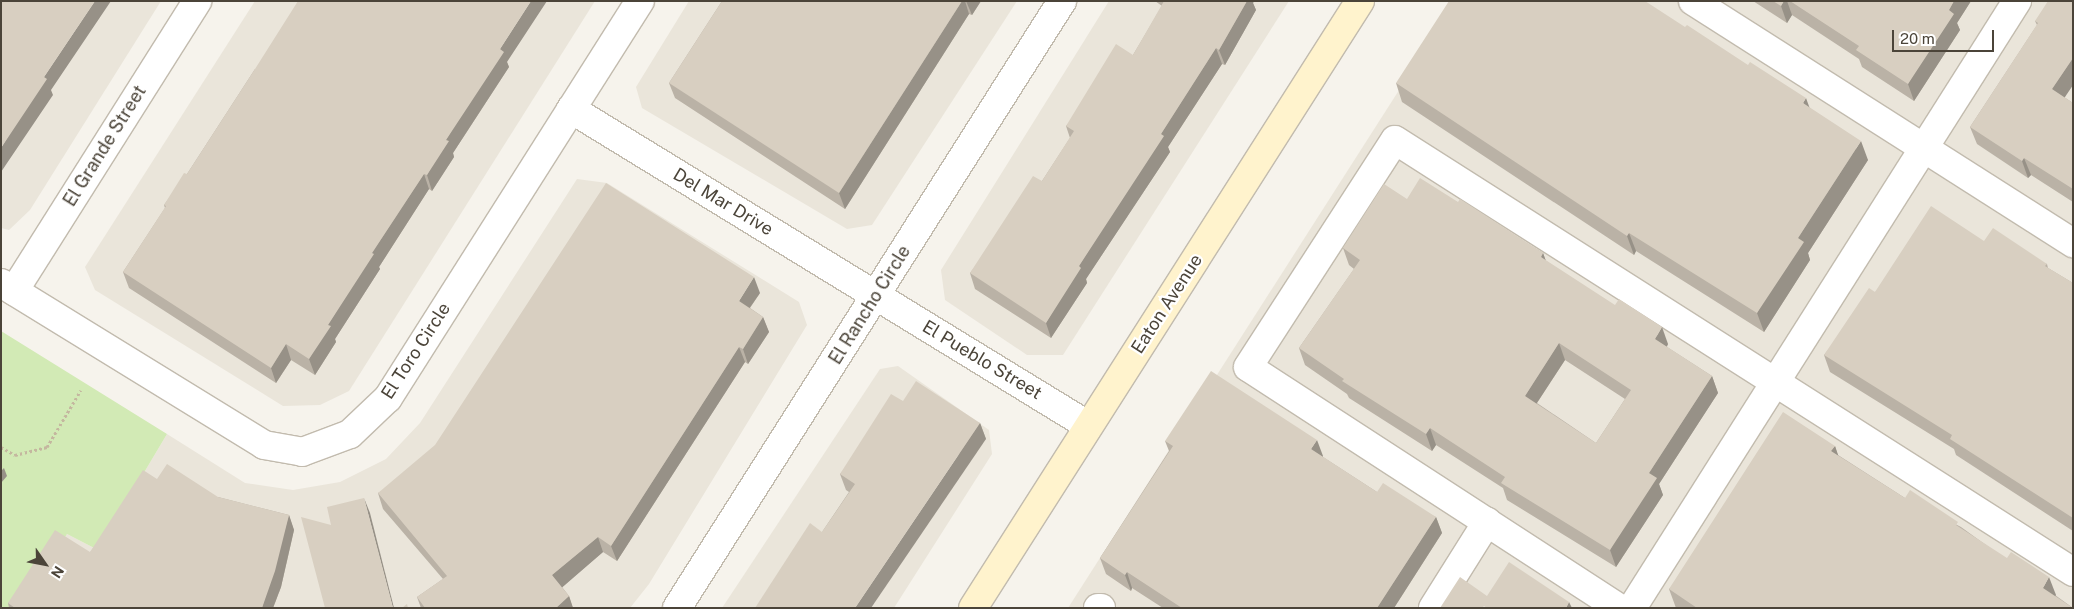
<!DOCTYPE html>
<html>
<head>
<meta charset="utf-8">
<style>
	body { margin:0 }
	#map { position:relative; width:2074px; height:609px; overflow:hidden; background:#f6f3ec; font-family:"Public Sans",sans-serif }
	div>[style] { position:absolute }
	.residential>* { inset:0; background:#eae5da }
	.green>* { inset:0; background:#d2eab5 }
	.path>* { height:3px; margin-top:-1.5px; transform-origin:0; background:repeating-linear-gradient(90deg,#c4b79f 0 2.5px,transparent 0 5px) }
	.roads { filter:drop-shadow(1px 0 #c2bbae) drop-shadow(-1px 0 #c2bbae) drop-shadow(0 1px #c2bbae) drop-shadow(0 -1px #c2bbae) }
	.street>* { height:28px; margin:-14px; padding:0 14px; transform-origin:14px; border-radius:14px; background:#fff }
	.secondary>* { height:28px; margin:-14px; padding:0 14px; transform-origin:14px; border-radius:14px; background:#fff3cd }
	.wall>* { inset:0; background:#bab2a6 }
	.shaded-wall>* { inset:0; background:#979187 }
	.building>* { inset:0; background:#d8cfc1 }
	span { translate:-50% -50%; white-space:nowrap; text-align:center; line-height:1.15; -webkit-text-stroke:4.5px #fff; paint-order:stroke }
	.street-label { font-size:18px; color:#4b4439 }
	.frame { position:absolute; inset:0; border:2px solid #4b4439; pointer-events:none }
	.north { position:absolute; left:20px; top:539px; width:50px; height:50px; -webkit-text-stroke:4px #fff; paint-order:stroke; rotate:123deg; font-size:14px; font-weight:700; line-height:20px; text-align:center; color:#4b4439 }
	.north::after { content:''; display:block; margin:auto; width:18px; height:22px; background:#4b4439; clip-path:polygon(50% 0,100% 100%,50% 72%,0 100%) }
	.scale { position:absolute; left:1892px; top:30px; width:102px; height:22px; box-sizing:border-box; border:2px solid #4b4439; border-top:0; padding-left:6px; font-size:15px; line-height:18px; white-space:nowrap; color:#4b4439; -webkit-text-stroke:4px #fff; paint-order:stroke }
</style>
</head>
<body>
<div id="map">
	<div class="residential">
		<div style="clip-path:polygon(1px 1px,161px 1px,30px 210px,9px 230px,1px 228px)"></div>
		<div style="clip-path:polygon(255px 1px,595px 1px,349px 391px,320px 405px,283px 406px,95px 290px,85px 267px)"></div>
		<div style="clip-path:polygon(689px 1px,1017px 1px,872px 225px,847px 229px,642px 108px,636px 87px)"></div>
		<div style="clip-path:polygon(1109px 1px,1289px 1px,1063px 355px,1027px 355px,945px 300px,941px 270px)"></div>
		<div style="clip-path:polygon(1456px 1px,2073px 1px,2073px 608px,1068px 608px)"></div>
		<div style="clip-path:polygon(577px 179px,607px 183px,799px 302px,807px 325px,649px 584px,630px 608px,21px 608px,67px 534px,98px 550px,167px 434px,245px 483px,293px 490px,340px 482px,386px 459px,420px 423px)"></div>
		<div style="clip-path:polygon(898px 366px,989px 430px,992px 454px,894px 608px,722px 608px,880px 369px)"></div>
	</div>
	<div class="green">
		<div style="clip-path:polygon(1px 331px,167px 434px,98px 550px,67px 534px,21px 608px,1px 608px)"></div>
	</div>
	<div class="path">
		<div style="left:1px;top:447px;width:16px;rotate:30deg"></div>
		<div style="left:15px;top:455px;width:33px;rotate:-14deg"></div>
		<div style="left:47px;top:447px;width:66px;rotate:-59.2deg"></div>
	</div>
	<div class="roads">
		<div class="street">
			<div style="left:1693px;top:1px;width:451px;rotate:32.5deg"></div>
			<div style="left:571px;top:109px;width:607px;rotate:31.47deg"></div>
			<div style="left:1px;top:283px;width:309px;rotate:31.6deg"></div>
			<div style="left:264px;top:445px;width:39px;rotate:10deg"></div>
			<div style="left:302px;top:452px;width:51px;rotate:-20.6deg"></div>
			<div style="left:350px;top:434px;width:52px;rotate:-43.5deg"></div>
			<div style="left:388px;top:398px;width:470px;rotate:-57.6deg"></div>
			<div style="left:14px;top:291px;width:343px;rotate:-57.7deg"></div>
			<div style="left:677px;top:608px;width:719px;rotate:-57.61deg"></div>
			<div style="left:1098px;top:608px;width:3px"></div>
			<div style="left:1433px;top:608px;width:102px;rotate:-57.9deg"></div>
			<div style="left:1619px;top:608px;width:442px;rotate:-147deg"></div>
			<div style="left:1248px;top:367px;width:270px;rotate:-57.1deg"></div>
			<div style="left:1395px;top:140px;width:804px;rotate:32.5deg"></div>
			<div style="left:1632px;top:608px;width:719px;rotate:-57.61deg"></div>
		</div>
		<div class="secondary">
			<div style="left:973px;top:608px;width:720px;rotate:-57.48deg"></div>
		</div>
	</div>
	<div class="wall">
		<div style="clip-path:polygon(722px 1px,981px 1px,972px 15px,969px 14px,845px 209px,675px 98px,669px 83px)"></div>
		<div style="clip-path:polygon(1155px 1px,1254px 1px,1253px 3px,1256px 10px,1225px 65px,1222px 64px,1168px 147px,1170px 152px,1086px 279px,1087px 283px,1051px 338px,975px 289px,970px 273px,1042px 181px,1070px 138px,1066px 126px,1133px 55px,1162px 6px)"></div>
		<div style="clip-path:polygon(1753px 1px,1971px 1px,1957px 23px,1960px 30px,1914px 101px,1862px 67px,1859px 59px,1792px 15px,1787px 23px)"></div>
		<div style="clip-path:polygon(2073px 1px,2073px 85px,2064px 97px,2073px 103px,2073px 202px,2031px 175px,2028px 178px,1977px 144px,1970px 127px,2037px 25px,2035px 21px)"></div>
		<div style="clip-path:polygon(507px 62px,509px 67px,453px 153px,454px 157px,432px 191px,429px 189px,379px 267px,380px 269px,335px 339px,336px 342px,315px 375px,291px 360px,276px 383px,129px 288px,123px 272px,165px 208px,164px 205px,187px 174px,255px 69px)"></div>
		<div style="clip-path:polygon(1396px 83px,1810px 108px,1868px 160px,1808px 253px,1810px 260px,1764px 332px,1636px 251px,1634px 255px,1402px 102px)"></div>
		<div style="clip-path:polygon(evenodd,1407px 199px,1458px 202px,1543px 253px,1546px 261px,1668px 344px,1667px 347px,1712px 376px,1718px 393px,1659px 484px,1663px 495px,1616px 567px,1507px 500px,1503px 488px,1436px 445px,1432px 451px,1349px 398px,1347px 394px,1305px 365px,1299px 348px,1354px 269px,1349px 265px,1343px 248px,1407px 199px,1565px 360px,1625px 399px,1596px 443px,1537px 403px,1565px 360px)"></div>
		<div style="clip-path:polygon(1984px 241px,2047px 264px,2048px 268px,2073px 283px,2073px 531px,1956px 455px,1954px 449px,1830px 372px,1824px 355px,1875px 292px)"></div>
		<div style="clip-path:polygon(760px 293px,750px 308px,763px 317px,769px 332px,748px 364px,745px 362px,617px 561px,603px 552px,562px 587px,569px 596px,573px 608px,421px 608px,417px 597px,443px 579px,383px 509px,378px 493px)"></div>
		<div style="clip-path:polygon(903px 401px,980px 423px,986px 439px,822px 532px,849px 492px,846px 490px,840px 474px)"></div>
		<div style="clip-path:polygon(1165px 441px,1323px 456px,1323px 457px,1377px 492px,1436px 517px,1442px 533px,1394px 608px,1163px 608px,1132px 588px,1131px 591px,1106px 574px,1100px 558px,1169px 451px)"></div>
		<div style="clip-path:polygon(1835px 446px,1838px 455px,1905px 498px,1961px 527px,2073px 608px,1676px 608px,1669px 589px)"></div>
		<div style="clip-path:polygon(218px 497px,289px 515px,294px 530px,281px 587px,273px 608px,9px 608px,8px 603px,90px 552px)"></div>
	</div>
	<div class="shaded-wall">
		<div style="clip-path:polygon(95px 1px,111px 1px,51px 90px,53px 95px,1px 172px,1px 148px,44px 77px)"></div>
		<div style="clip-path:polygon(531px 1px,547px 1px,507px 62px,509px 67px,453px 153px,454px 157px,432px 191px,427px 175px,446px 140px,500px 49px)"></div>
		<div style="clip-path:polygon(962px 1px,965px 1px,969px 14px,845px 209px,839px 193px)"></div>
		<div style="clip-path:polygon(966px 1px,981px 1px,972px 15px)"></div>
		<div style="clip-path:polygon(1247px 1px,1254px 1px,1253px 3px,1256px 10px,1225px 65px,1219px 50px)"></div>
		<div style="clip-path:polygon(1784px 1px,1787px 1px,1792px 15px,1787px 23px,1781px 6px)"></div>
		<div style="clip-path:polygon(1954px 1px,1971px 1px,1957px 23px,1960px 30px,1914px 101px,1908px 84px,1949px 10px)"></div>
		<div style="clip-path:polygon(1216px 48px,1222px 64px,1168px 147px,1170px 152px,1086px 279px,1087px 283px,1051px 338px,1046px 323px,1079px 266px,1161px 134px)"></div>
		<div style="clip-path:polygon(2073px 58px,2073px 85px,2059px 106px,2052px 89px)"></div>
		<div style="clip-path:polygon(1806px 98px,1813px 117px,1803px 103px)"></div>
		<div style="clip-path:polygon(1861px 141px,1868px 160px,1808px 253px,1810px 260px,1764px 332px,1757px 313px,1798px 238px)"></div>
		<div style="clip-path:polygon(2024px 158px,2031px 175px,2028px 178px,2022px 161px)"></div>
		<div style="clip-path:polygon(424px 174px,429px 189px,379px 267px,380px 269px,335px 339px,336px 342px,315px 375px,309px 359px,328px 325px,372px 253px)"></div>
		<div style="clip-path:polygon(1629px 233px,1636px 251px,1634px 255px,1627px 236px)"></div>
		<div style="clip-path:polygon(1543px 253px,1549px 270px,1541px 257px)"></div>
		<div style="clip-path:polygon(754px 277px,760px 293px,744px 316px,739px 301px)"></div>
		<div style="clip-path:polygon(763px 317px,769px 332px,748px 364px,743px 349px)"></div>
		<div style="clip-path:polygon(1662px 327px,1668px 344px,1661px 356px,1655px 339px)"></div>
		<div style="clip-path:polygon(1559px 343px,1565px 360px,1531px 412px,1525px 396px)"></div>
		<div style="clip-path:polygon(286px 344px,291px 360px,276px 383px,271px 368px)"></div>
		<div style="clip-path:polygon(739px 347px,745px 362px,617px 561px,611px 546px)"></div>
		<div style="clip-path:polygon(1712px 376px,1718px 393px,1659px 484px,1663px 495px,1616px 567px,1610px 550px,1649px 473px)"></div>
		<div style="clip-path:polygon(980px 423px,986px 439px,871px 608px,855px 608px)"></div>
		<div style="clip-path:polygon(1430px 428px,1436px 445px,1432px 451px,1426px 434px)"></div>
		<div style="clip-path:polygon(1317px 440px,1323px 456px,1317px 466px,1311px 449px)"></div>
		<div style="clip-path:polygon(1835px 446px,1841px 464px,1831px 451px)"></div>
		<div style="clip-path:polygon(4px 468px,7px 476px,1px 483px,1px 471px)"></div>
		<div style="clip-path:polygon(364px 498px,370px 513px,394px 608px,393px 608px)"></div>
		<div style="clip-path:polygon(289px 515px,294px 530px,281px 587px,273px 608px,262px 608px)"></div>
		<div style="clip-path:polygon(1436px 517px,1442px 533px,1394px 608px,1377px 608px)"></div>
		<div style="clip-path:polygon(598px 537px,603px 552px,558px 591px,552px 575px)"></div>
		<div style="clip-path:polygon(1127px 572px,1132px 588px,1131px 591px,1125px 575px)"></div>
		<div style="clip-path:polygon(2049px 577px,2056px 595px,2049px 606px,2043px 588px)"></div>
		<div style="clip-path:polygon(569px 596px,573px 608px,556px 608px)"></div>
		<div style="clip-path:polygon(1569px 602px,1572px 608px,1566px 608px)"></div>
	</div>
	<div class="building">
		<div style="clip-path:polygon(1px 1px,95px 1px,44px 77px,47px 79px,1px 148px)"></div>
		<div style="clip-path:polygon(298px 1px,531px 1px,500px 49px,504px 52px,446px 140px,449px 141px,427px 175px,424px 174px,372px 253px,374px 254px,328px 325px,331px 326px,309px 359px,286px 344px,271px 368px,123px 272px,166px 206px,164px 205px,184px 173px,187px 174px,255px 69px)"></div>
		<div style="clip-path:polygon(722px 1px,962px 1px,839px 193px,669px 83px)"></div>
		<div style="clip-path:polygon(1164px 1px,1247px 1px,1219px 50px,1216px 48px,1161px 134px,1164px 136px,1079px 266px,1081px 268px,1046px 323px,970px 273px,1033px 176px,1042px 181px,1074px 131px,1066px 126px,1116px 44px,1133px 55px)"></div>
		<div style="clip-path:polygon(1449px 1px,1645px 1px,1685px 27px,1687px 25px,1748px 65px,1750px 62px,1806px 98px,1803px 103px,1861px 141px,1798px 238px,1804px 242px,1757px 313px,1629px 233px,1627px 236px,1396px 83px)"></div>
		<div style="clip-path:polygon(1773px 1px,1784px 1px,1781px 6px)"></div>
		<div style="clip-path:polygon(1790px 1px,1954px 1px,1949px 10px,1954px 14px,1908px 84px,1856px 50px,1859px 46px)"></div>
		<div style="clip-path:polygon(2048px 1px,2073px 1px,2073px 58px,2052px 89px,2073px 103px,2073px 189px,2024px 158px,2022px 161px,1970px 127px,2038px 23px,2035px 21px)"></div>
		<div style="clip-path:polygon(evenodd,1420px 178px,1458px 202px,1460px 199px,1543px 253px,1541px 257px,1615px 305px,1619px 299px,1662px 327px,1655px 339px,1712px 376px,1649px 473px,1657px 478px,1610px 550px,1501px 483px,1505px 477px,1430px 428px,1426px 434px,1342px 381px,1344px 379px,1299px 348px,1360px 260px,1343px 248px,1384px 184px,1407px 199px,1420px 178px,1559px 343px,1631px 390px,1596px 443px,1525px 396px,1559px 343px)"></div>
		<div style="clip-path:polygon(606px 183px,754px 277px,739px 301px,763px 317px,743px 349px,739px 347px,611px 546px,598px 537px,552px 575px,569px 596px,556px 608px,425px 608px,417px 597px,447px 576px,378px 493px,435px 445px)"></div>
		<div style="clip-path:polygon(1931px 206px,1984px 241px,1993px 228px,2047px 264px,2045px 266px,2073px 283px,2073px 518px,1950px 439px,1952px 435px,1824px 355px,1869px 288px,1875px 292px)"></div>
		<div style="clip-path:polygon(1211px 371px,1317px 440px,1311px 449px,1377px 492px,1383px 483px,1436px 517px,1377px 608px,1182px 608px,1127px 572px,1125px 575px,1100px 558px,1173px 446px,1165px 441px)"></div>
		<div style="clip-path:polygon(916px 381px,980px 423px,855px 608px,755px 608px,810px 523px,822px 532px,855px 484px,840px 474px,891px 394px,903px 401px)"></div>
		<div style="clip-path:polygon(1783px 412px,1835px 446px,1831px 451px,1905px 498px,1910px 490px,1958px 522px,1956px 525px,2007px 558px,2011px 552px,2049px 577px,2043px 588px,2073px 608px,1697px 608px,1669px 589px)"></div>
		<div style="clip-path:polygon(167px 464px,218px 497px,289px 515px,275px 571px,262px 608px,15px 608px,8px 603px,55px 530px,90px 552px,143px 470px,157px 479px)"></div>
		<div style="clip-path:polygon(364px 498px,393px 608px,325px 608px,301px 517px,331px 525px,327px 507px)"></div>
		<div style="clip-path:polygon(1509px 562px,1569px 602px,1566px 608px,1487px 608px,1484px 606px,1482px 608px,1440px 608px,1460px 577px,1487px 596px)"></div>
		<div style="clip-path:polygon(407px 604px,408px 608px,402px 608px)"></div>
	</div>
	<div class="street-label">
		<span style="left:105px;top:146px;rotate:-58deg">El Grande Street</span>
		<span style="left:723px;top:202px;rotate:31deg">Del Mar Drive</span>
		<span style="left:1167px;top:304px;rotate:-57deg">Eaton Avenue</span>
		<span style="left:870px;top:305px;rotate:-58deg">El Rancho Circle</span>
		<span style="left:416px;top:351px;rotate:-57deg">El Toro Circle</span>
		<span style="left:982px;top:360px;rotate:31deg">El Pueblo Street</span>
	</div>
	<div class="frame"></div>
	<div class="north">N</div>
	<div class="scale">20 m</div>
</div>
</body>
</html>
